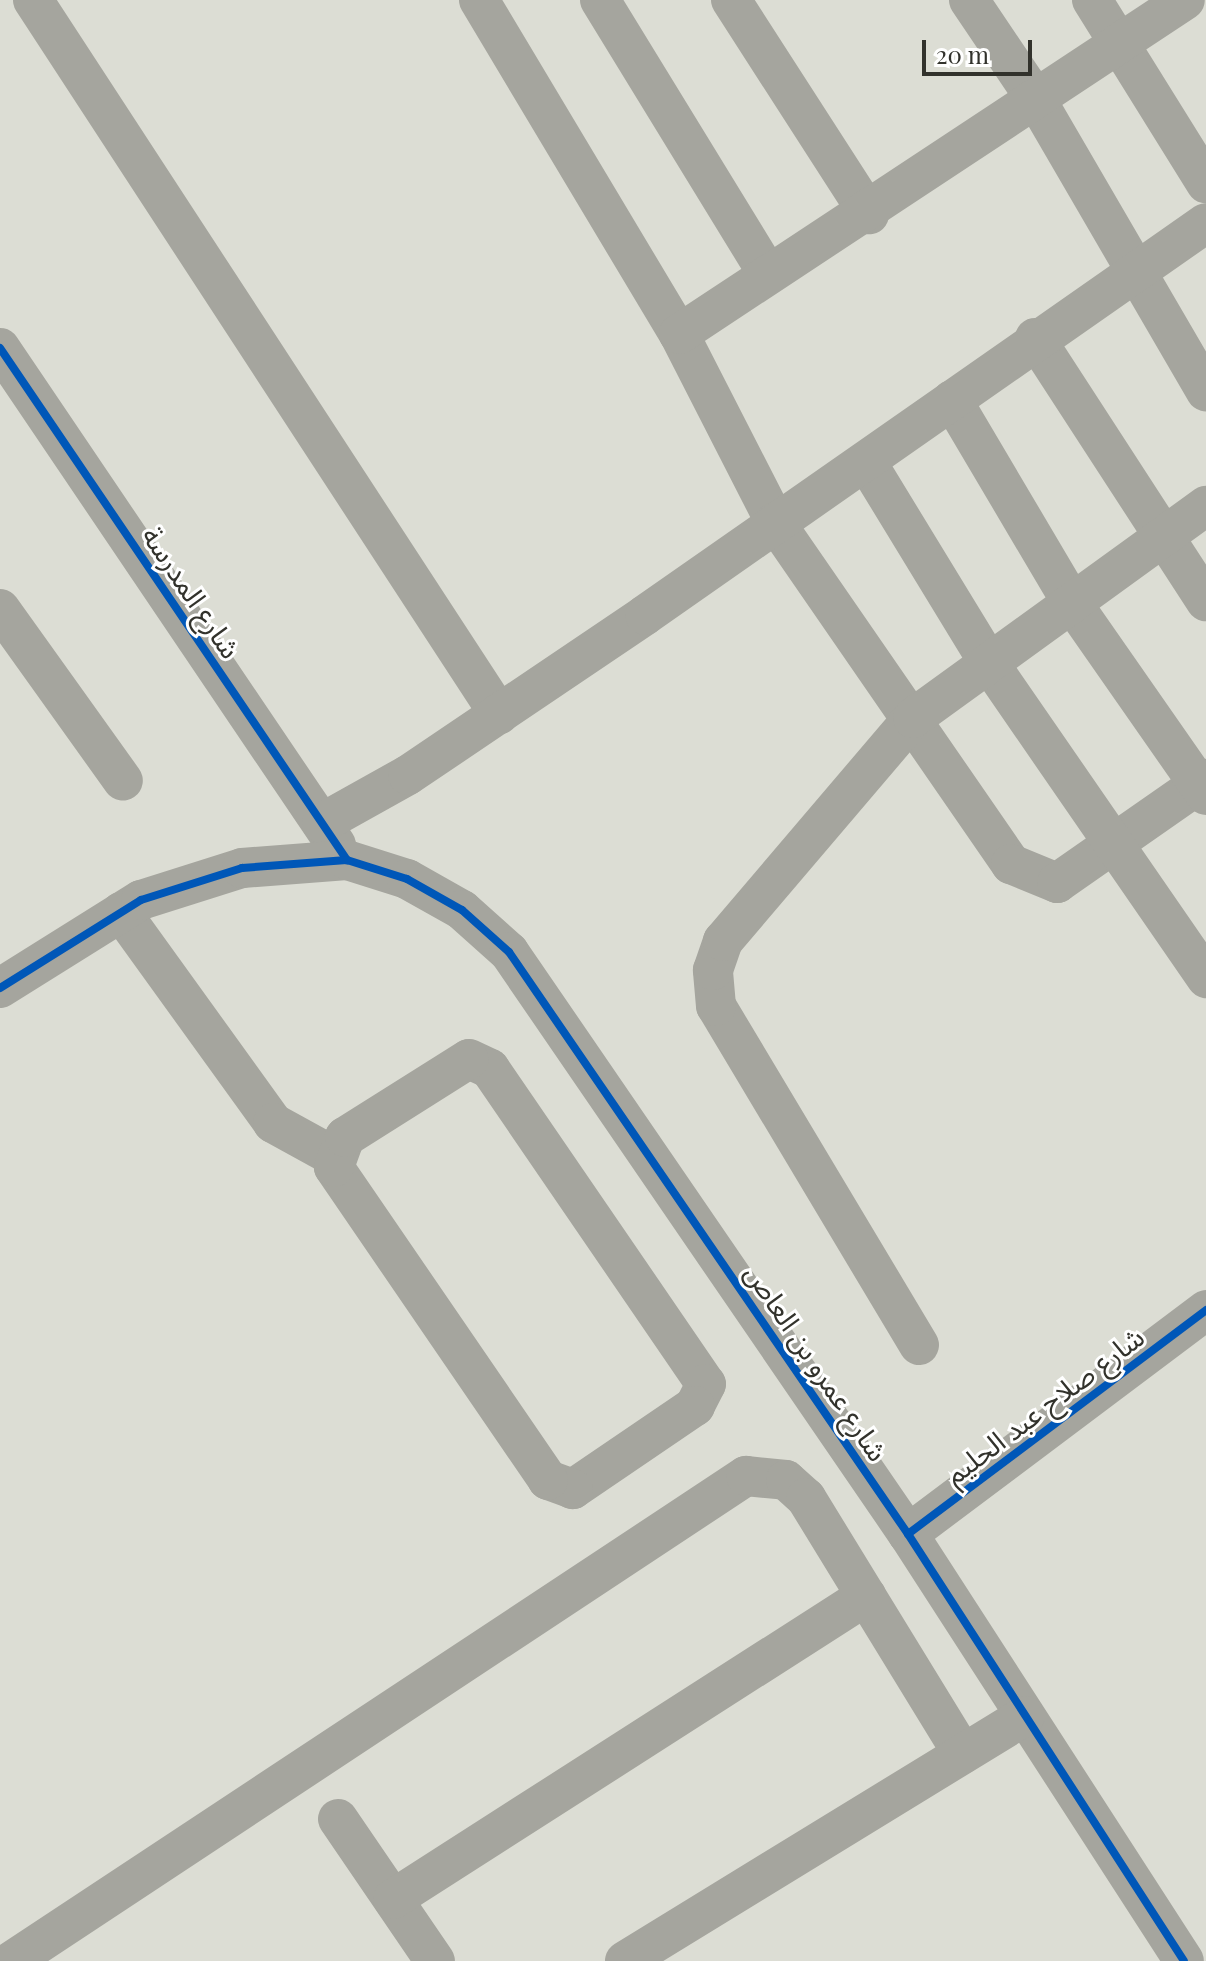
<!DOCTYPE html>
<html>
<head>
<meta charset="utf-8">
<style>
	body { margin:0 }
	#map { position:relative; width:1206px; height:1961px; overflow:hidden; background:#dcddd4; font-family:"Playfair Display","Noto Sans Arabic",serif }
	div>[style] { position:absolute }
	.minor>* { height:40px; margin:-20px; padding:0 20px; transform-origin:20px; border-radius:20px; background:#a5a59e }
	.cycleway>* { height:8px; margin:-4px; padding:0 4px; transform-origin:4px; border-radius:4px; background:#0057b8 }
	span { translate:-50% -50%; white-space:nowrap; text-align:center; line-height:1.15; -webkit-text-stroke:6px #fff; paint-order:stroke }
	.street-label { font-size:28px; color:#32322c }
	.scale { position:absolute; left:922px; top:40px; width:110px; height:36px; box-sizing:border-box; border:4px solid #32322c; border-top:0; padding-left:10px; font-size:24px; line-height:28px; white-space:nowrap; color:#32322c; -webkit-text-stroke:6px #fff; paint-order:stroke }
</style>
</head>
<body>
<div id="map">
	<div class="minor">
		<div style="left:33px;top:0;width:853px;rotate:56.87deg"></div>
		<div style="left:479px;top:0;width:389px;rotate:59.1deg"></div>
		<div style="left:679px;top:334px;width:211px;rotate:62.9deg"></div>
		<div style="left:775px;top:522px;width:416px;rotate:55.4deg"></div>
		<div style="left:1011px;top:864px;width:50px;rotate:22.4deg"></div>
		<div style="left:1057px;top:883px;width:182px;rotate:-34.9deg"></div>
		<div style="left:600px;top:0;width:320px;rotate:58.5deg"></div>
		<div style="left:731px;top:0;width:255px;rotate:57.2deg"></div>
		<div style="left:969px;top:0;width:122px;rotate:56deg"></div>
		<div style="left:1037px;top:101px;width:336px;rotate:59.8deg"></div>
		<div style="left:1092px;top:0;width:216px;rotate:58.1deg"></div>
		<div style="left:679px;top:334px;width:606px;rotate:-33.43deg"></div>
		<div style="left:1035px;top:338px;width:314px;rotate:57deg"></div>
		<div style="left:0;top:348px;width:600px;rotate:55.94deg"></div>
		<div style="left:952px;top:400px;width:236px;rotate:59.4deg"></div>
		<div style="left:1072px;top:603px;width:234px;rotate:55.1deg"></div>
		<div style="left:867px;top:463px;width:234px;rotate:58.6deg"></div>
		<div style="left:989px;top:663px;width:383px;rotate:55.4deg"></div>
		<div style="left:0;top:609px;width:211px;rotate:54.4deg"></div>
		<div style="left:322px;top:823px;width:98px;rotate:-29.2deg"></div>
		<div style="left:408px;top:775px;width:286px;rotate:-34deg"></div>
		<div style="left:645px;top:615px;width:684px;rotate:-34.94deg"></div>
		<div style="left:121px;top:912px;width:260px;rotate:54.2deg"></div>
		<div style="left:273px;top:1123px;width:68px;rotate:28.8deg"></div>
		<div style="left:0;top:988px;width:166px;rotate:-32deg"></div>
		<div style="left:141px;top:900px;width:106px;rotate:-17.6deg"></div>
		<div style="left:242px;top:868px;width:105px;rotate:-4.4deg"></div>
		<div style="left:347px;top:860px;width:63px;rotate:17.6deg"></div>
		<div style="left:407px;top:879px;width:63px;rotate:29.4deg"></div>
		<div style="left:462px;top:910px;width:63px;rotate:41.8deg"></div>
		<div style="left:509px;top:952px;width:706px;rotate:55.57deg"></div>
		<div style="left:908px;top:1534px;width:508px;rotate:57.12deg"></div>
		<div style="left:469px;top:1059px;width:23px;rotate:25deg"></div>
		<div style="left:490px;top:1069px;width:382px;rotate:55.6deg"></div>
		<div style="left:706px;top:1384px;width:25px;rotate:117deg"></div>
		<div style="left:695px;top:1406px;width:148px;rotate:145.8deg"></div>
		<div style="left:573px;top:1489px;width:27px;rotate:-160deg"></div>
		<div style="left:548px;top:1480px;width:379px;rotate:-124.4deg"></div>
		<div style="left:334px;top:1167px;width:32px;rotate:-70deg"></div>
		<div style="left:345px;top:1137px;width:146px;rotate:-32.2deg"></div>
		<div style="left:919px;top:1345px;width:395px;rotate:-120.9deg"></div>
		<div style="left:716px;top:1006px;width:36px;rotate:-95deg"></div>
		<div style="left:713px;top:970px;width:31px;rotate:-71deg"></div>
		<div style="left:723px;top:941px;width:293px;rotate:-49.6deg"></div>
		<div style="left:913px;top:718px;width:362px;rotate:-35.9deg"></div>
		<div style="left:908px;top:1534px;width:373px;rotate:-36.9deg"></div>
		<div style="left:338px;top:1819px;width:172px;rotate:55.7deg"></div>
		<div style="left:393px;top:1899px;width:562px;rotate:-32.64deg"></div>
		<div style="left:12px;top:1961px;width:880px;rotate:-33.46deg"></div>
		<div style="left:746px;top:1476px;width:40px;rotate:5.7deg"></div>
		<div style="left:786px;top:1480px;width:27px;rotate:42deg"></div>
		<div style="left:806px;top:1498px;width:300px;rotate:58.5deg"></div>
		<div style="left:625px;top:1961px;width:469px;rotate:-31.5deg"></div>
	</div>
	<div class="cycleway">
		<div style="left:0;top:348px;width:619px;rotate:55.87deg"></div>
		<div style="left:0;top:988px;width:166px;rotate:-32deg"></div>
		<div style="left:141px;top:900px;width:106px;rotate:-17.6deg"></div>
		<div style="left:242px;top:868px;width:105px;rotate:-4.4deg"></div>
		<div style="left:347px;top:860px;width:63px;rotate:17.6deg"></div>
		<div style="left:407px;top:879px;width:63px;rotate:29.4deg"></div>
		<div style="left:462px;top:910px;width:63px;rotate:41.8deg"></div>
		<div style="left:509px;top:952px;width:706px;rotate:55.57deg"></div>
		<div style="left:908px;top:1534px;width:508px;rotate:57.12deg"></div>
		<div style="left:908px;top:1534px;width:373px;rotate:-36.9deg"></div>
	</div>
	<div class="street-label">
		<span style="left:192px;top:592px;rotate:56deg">شارع المدرسة</span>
		<span style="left:817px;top:1362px;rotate:56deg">شارع عمرو بن العاص</span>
		<span style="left:1044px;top:1405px;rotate:-37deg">شارع صلاح عبد الحليم</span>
	</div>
	<div class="scale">20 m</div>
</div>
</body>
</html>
